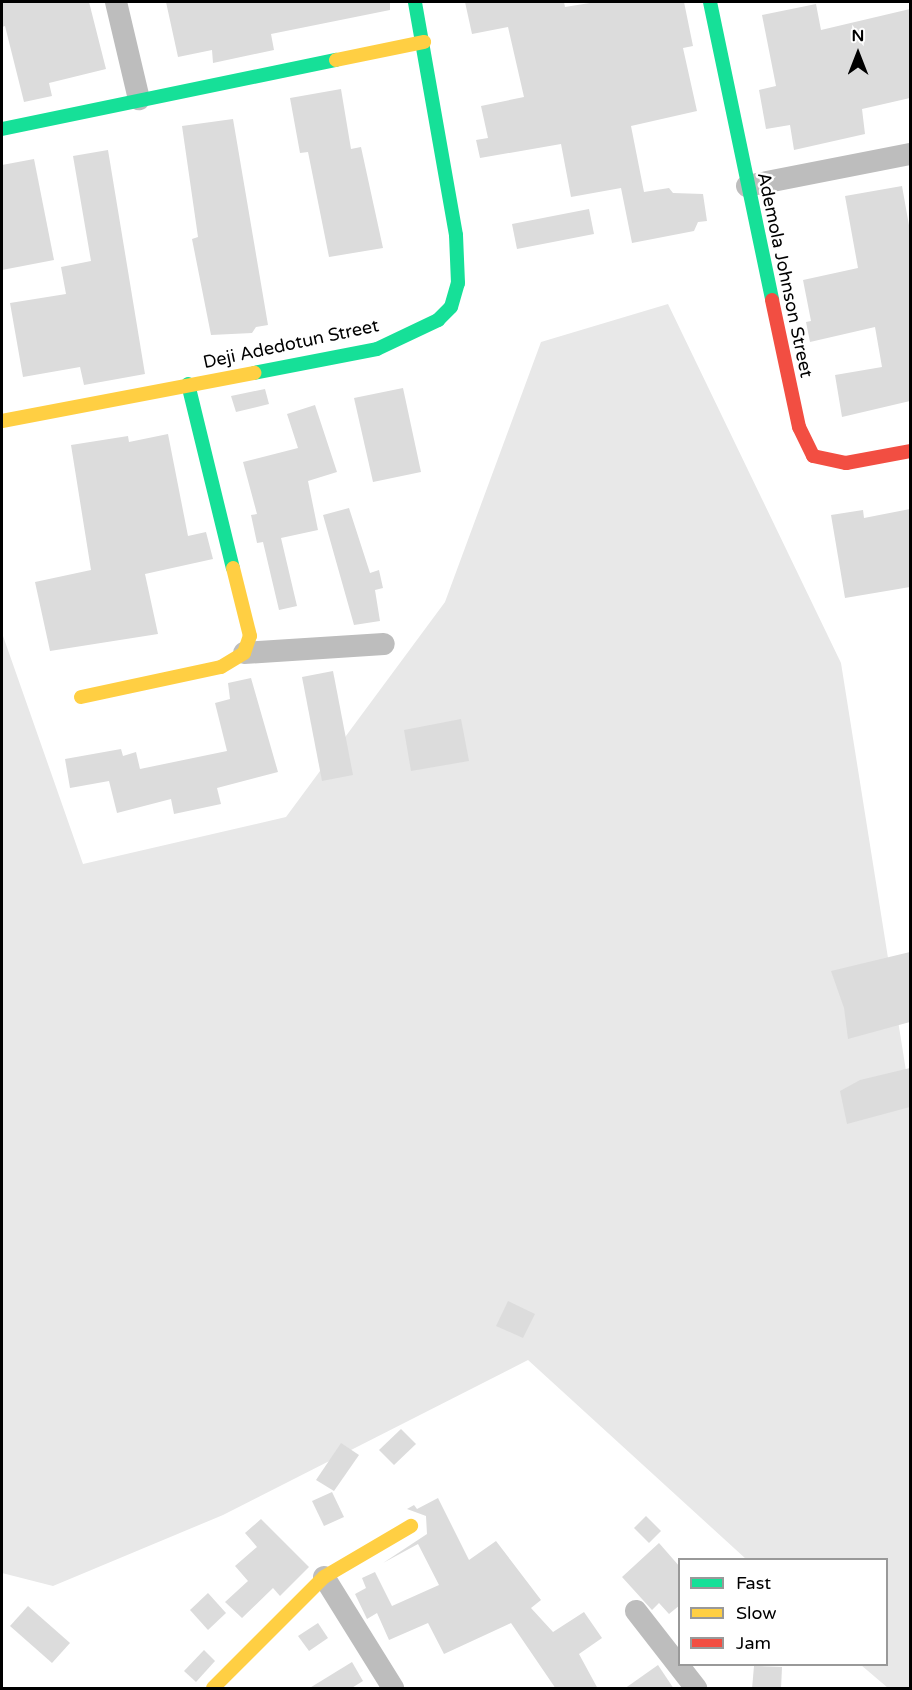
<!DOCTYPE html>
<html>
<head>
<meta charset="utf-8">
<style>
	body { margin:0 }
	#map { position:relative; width:912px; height:1690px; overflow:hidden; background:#fff; font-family:"Varela Round",sans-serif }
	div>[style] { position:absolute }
	.green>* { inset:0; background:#e8e8e8 }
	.building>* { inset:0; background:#dcdcdc }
	.street>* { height:22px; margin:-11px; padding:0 11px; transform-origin:11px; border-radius:11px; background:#bdbdbd }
	.fast>* { height:14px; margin:-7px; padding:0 7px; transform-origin:7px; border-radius:7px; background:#16e098 }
	.slow>* { height:14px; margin:-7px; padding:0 7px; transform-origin:7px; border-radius:7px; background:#ffcf43 }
	.jam>* { height:14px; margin:-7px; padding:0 7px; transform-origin:7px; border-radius:7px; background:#f24e42 }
	span { translate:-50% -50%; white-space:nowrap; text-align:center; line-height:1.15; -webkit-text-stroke:5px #fff; paint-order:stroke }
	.street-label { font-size:18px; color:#000 }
	.frame { position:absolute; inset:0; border:3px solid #000; pointer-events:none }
	.legend { position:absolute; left:678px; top:1558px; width:210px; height:108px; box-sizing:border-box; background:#fff; border:2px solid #999; margin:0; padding:8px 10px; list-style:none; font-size:18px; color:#000 }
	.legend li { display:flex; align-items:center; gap:12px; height:30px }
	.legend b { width:30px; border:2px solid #999 }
	.north { position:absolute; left:828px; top:24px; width:60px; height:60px; -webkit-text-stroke:4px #fff; paint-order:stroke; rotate:0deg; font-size:16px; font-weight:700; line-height:24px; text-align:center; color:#000 }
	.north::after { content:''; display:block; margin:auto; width:21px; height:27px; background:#000; clip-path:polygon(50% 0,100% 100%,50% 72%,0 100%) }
</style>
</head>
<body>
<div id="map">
	<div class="green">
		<div style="clip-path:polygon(668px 304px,841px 663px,910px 1096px,910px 1688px,888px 1688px,861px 1665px,886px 1664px,886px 1560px,746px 1559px,528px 1360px,223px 1515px,53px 1586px,2px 1573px,2px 633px,83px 864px,286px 817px,445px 602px,541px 342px)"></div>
	</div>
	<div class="building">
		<div style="clip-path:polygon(2px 2px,89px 2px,106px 69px,49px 83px,52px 96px,24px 102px,5px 26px,2px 27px)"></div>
		<div style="clip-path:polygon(166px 2px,390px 2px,390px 10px,271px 34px,274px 50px,213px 63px,212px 50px,178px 57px)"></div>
		<div style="clip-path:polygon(465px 2px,564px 2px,565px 7px,596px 2px,684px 2px,693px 46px,683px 48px,697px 111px,631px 126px,644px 192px,669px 188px,673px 193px,703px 194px,707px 221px,698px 222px,694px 231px,632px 243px,621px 188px,571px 197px,561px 144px,480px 158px,476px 140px,488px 138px,481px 106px,524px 97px,508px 27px,472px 34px)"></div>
		<div style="clip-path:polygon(816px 4px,821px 30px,910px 9px,910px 98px,862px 109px,865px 134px,794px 150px,790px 125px,766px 129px,759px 90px,776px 86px,762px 15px)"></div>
		<div style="clip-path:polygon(341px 89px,351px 149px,361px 147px,383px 248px,329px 257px,308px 152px,300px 153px,290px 98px)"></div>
		<div style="clip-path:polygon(233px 119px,268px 325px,256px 327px,252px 333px,211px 335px,192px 239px,198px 237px,182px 126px)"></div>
		<div style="clip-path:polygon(108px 150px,145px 374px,84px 385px,80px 367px,23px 377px,10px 303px,66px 294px,61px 267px,91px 261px,73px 156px)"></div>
		<div style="clip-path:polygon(34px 159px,54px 260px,2px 270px,2px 165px)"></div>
		<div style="clip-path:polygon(902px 186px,910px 231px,910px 401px,842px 417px,835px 375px,882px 367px,875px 327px,810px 342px,806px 322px,811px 321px,803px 280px,858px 268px,845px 196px)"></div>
		<div style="clip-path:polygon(589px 209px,594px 234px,517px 249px,512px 224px)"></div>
		<div style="clip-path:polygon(403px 388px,421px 472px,373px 482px,354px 398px)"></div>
		<div style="clip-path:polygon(265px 389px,269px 404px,236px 412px,231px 396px)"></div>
		<div style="clip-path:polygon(315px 405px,337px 472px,308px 481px,318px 530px,281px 538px,297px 606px,279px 610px,263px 542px,257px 543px,251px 515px,257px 514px,243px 462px,298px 448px,287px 414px)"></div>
		<div style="clip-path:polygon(168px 434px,188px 536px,206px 532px,213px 559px,145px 574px,158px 634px,50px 651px,35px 582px,91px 570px,71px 445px,128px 436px,129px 442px)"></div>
		<div style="clip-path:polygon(349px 508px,370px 573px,379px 570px,383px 588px,375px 590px,380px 621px,354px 625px,323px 515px)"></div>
		<div style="clip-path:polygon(910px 509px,910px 587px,845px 598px,831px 515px,863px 510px,864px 518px)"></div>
		<div style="clip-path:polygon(333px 671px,353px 775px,322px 781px,302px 677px)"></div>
		<div style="clip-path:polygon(251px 678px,278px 772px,217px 788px,221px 804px,174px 814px,171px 799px,117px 813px,109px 781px,70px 788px,65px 759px,121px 749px,123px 756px,136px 752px,140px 769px,227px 751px,215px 703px,230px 699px,228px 683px)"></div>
		<div style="clip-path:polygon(461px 719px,469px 761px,411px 771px,404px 730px)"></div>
		<div style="clip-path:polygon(910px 952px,910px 1022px,848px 1039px,844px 1008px,831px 971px)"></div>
		<div style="clip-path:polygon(910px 1068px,910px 1107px,847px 1124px,840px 1091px,860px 1080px)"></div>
		<div style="clip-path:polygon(508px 1301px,535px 1314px,523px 1338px,496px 1326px)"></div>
		<div style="clip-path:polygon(401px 1429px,416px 1444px,394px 1465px,379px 1450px)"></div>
		<div style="clip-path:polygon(341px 1443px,359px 1455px,334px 1491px,316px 1480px)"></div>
		<div style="clip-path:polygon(332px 1492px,344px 1517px,324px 1526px,312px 1501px)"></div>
		<div style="clip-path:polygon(438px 1498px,469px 1560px,496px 1541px,541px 1600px,531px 1608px,553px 1632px,584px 1612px,602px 1638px,579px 1654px,598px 1689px,556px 1689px,511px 1623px,444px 1654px,428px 1623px,389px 1640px,377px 1613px,367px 1619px,355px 1594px,366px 1588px,362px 1578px,375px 1572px,392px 1606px,439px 1585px,418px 1544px,383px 1563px,427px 1534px,426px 1516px,407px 1509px,414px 1505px,417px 1509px)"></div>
		<div style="clip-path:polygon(646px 1516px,661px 1531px,649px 1543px,634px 1528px)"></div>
		<div style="clip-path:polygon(261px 1519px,309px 1567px,280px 1596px,273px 1588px,242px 1618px,225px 1602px,248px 1581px,235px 1566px,257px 1547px,245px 1533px)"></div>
		<div style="clip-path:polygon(659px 1543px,680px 1567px,680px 1605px,669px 1614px,659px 1603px,652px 1610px,622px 1577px)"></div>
		<div style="clip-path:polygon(208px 1593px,226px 1613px,208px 1630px,190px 1610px)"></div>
		<div style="clip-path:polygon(28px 1606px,70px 1643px,52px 1663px,10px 1626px)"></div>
		<div style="clip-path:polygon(318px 1623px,328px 1638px,309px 1651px,298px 1636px)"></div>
		<div style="clip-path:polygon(204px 1650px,215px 1661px,196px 1682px,184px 1671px)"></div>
		<div style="clip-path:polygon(352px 1662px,363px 1681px,350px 1689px,308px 1689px)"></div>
		<div style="clip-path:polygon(658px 1665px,674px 1689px,624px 1689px)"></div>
		<div style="clip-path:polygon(754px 1666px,782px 1667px,781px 1689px,752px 1689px)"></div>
	</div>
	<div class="street">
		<div style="left:116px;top:2px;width:100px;rotate:76.7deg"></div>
		<div style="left:747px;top:186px;width:166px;rotate:-11.1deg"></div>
		<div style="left:244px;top:653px;width:140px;rotate:-3.7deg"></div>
		<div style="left:324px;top:1577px;width:131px;rotate:58.1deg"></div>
		<div style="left:636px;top:1611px;width:98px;rotate:52.1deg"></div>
	</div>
	<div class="fast">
		<div style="left:710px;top:2px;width:304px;rotate:78.2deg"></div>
		<div style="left:2px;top:129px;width:341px;rotate:-11.7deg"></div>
		<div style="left:254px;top:373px;width:125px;rotate:-11deg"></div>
		<div style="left:377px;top:349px;width:68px;rotate:-25.4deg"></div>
		<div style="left:438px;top:320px;width:18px;rotate:-45deg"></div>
		<div style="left:451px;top:307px;width:25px;rotate:-74deg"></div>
		<div style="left:458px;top:283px;width:48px;rotate:-92.4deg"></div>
		<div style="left:456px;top:235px;width:237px;rotate:-100deg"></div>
		<div style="left:188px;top:384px;width:189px;rotate:76.3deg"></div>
	</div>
	<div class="slow">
		<div style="left:336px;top:60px;width:90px;rotate:-11.6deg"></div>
		<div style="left:2px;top:421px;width:257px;rotate:-10.8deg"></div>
		<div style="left:81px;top:697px;width:143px;rotate:-12.1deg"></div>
		<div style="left:221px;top:667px;width:27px;rotate:-31deg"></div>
		<div style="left:244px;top:653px;width:18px;rotate:-71deg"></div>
		<div style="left:250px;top:636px;width:70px;rotate:-104deg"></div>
		<div style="left:213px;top:1688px;width:157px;rotate:-45deg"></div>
		<div style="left:324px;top:1577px;width:101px;rotate:-30.4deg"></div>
	</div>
	<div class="jam">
		<div style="left:772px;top:300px;width:130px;rotate:78deg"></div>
		<div style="left:799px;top:427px;width:32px;rotate:64deg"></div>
		<div style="left:813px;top:456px;width:34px;rotate:12deg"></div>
		<div style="left:846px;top:463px;width:65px;rotate:-10.6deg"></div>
	</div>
	<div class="street-label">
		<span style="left:785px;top:275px;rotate:78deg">Ademola Johnson Street</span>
		<span style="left:291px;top:344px;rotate:-12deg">Deji Adedotun Street</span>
	</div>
	<div class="frame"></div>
	<ul class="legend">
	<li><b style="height:8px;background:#16e098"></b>Fast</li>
	<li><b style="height:8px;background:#ffcf43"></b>Slow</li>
	<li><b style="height:8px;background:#f24e42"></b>Jam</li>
	</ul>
	<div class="north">N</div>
</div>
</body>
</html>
